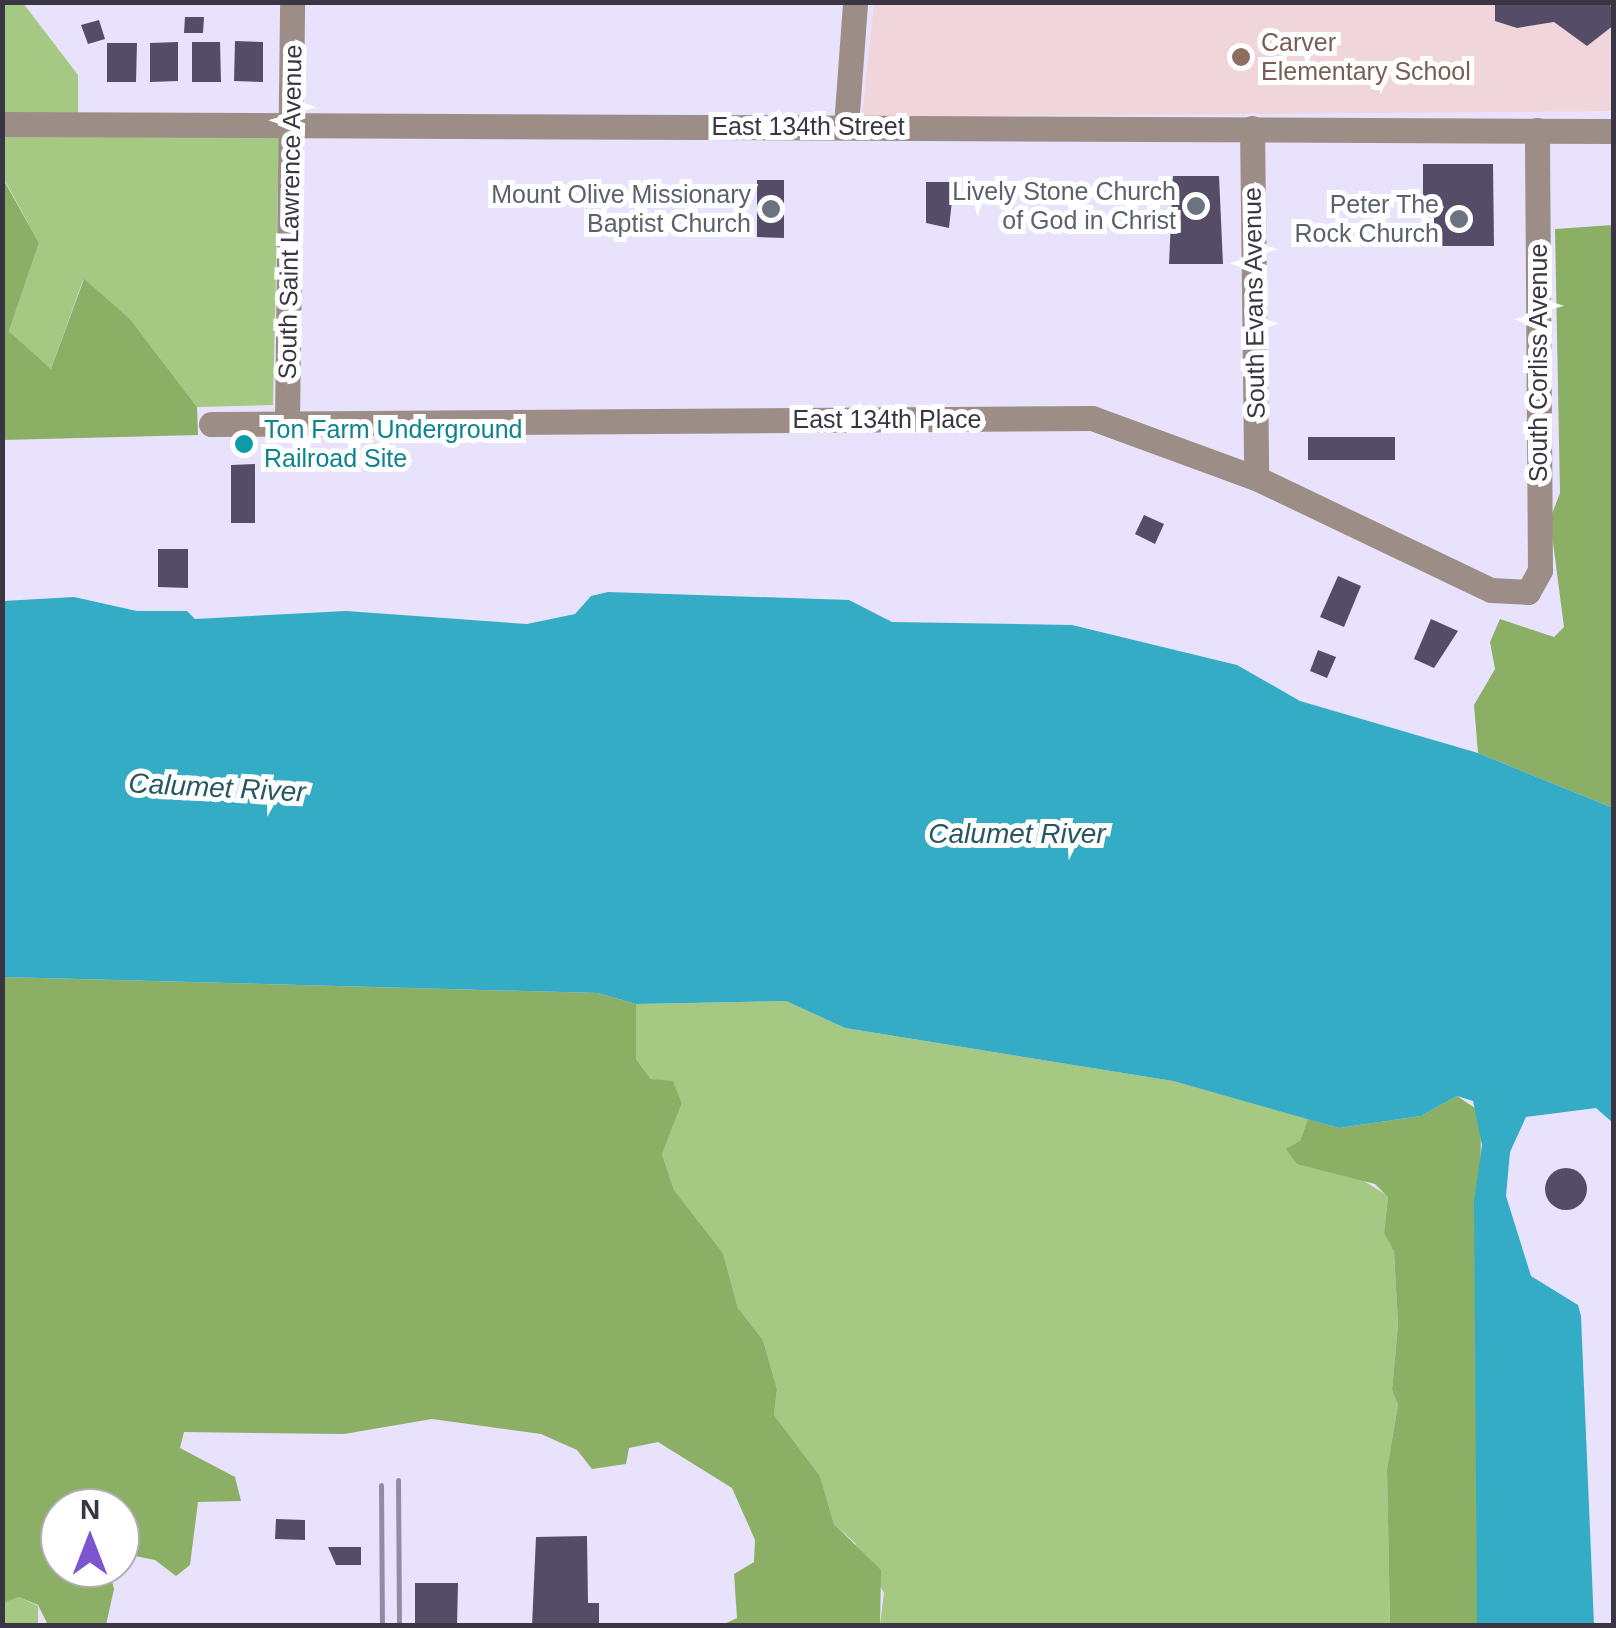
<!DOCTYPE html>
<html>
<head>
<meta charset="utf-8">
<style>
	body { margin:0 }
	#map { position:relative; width:1616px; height:1628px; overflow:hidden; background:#e9e2fd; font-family:Arial,sans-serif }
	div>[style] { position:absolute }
	.education>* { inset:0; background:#f0d5da }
	.green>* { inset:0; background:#a5c883 }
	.forest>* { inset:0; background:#8aaf65 }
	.water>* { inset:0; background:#35acc5 }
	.building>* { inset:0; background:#554d68 }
	.round { border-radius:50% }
	.minor>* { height:25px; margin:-12.5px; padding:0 12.5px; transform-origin:12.5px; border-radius:12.5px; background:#9c8e86 }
	.rail>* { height:5px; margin:-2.5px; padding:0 2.5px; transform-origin:2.5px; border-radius:2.5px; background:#928ca1 }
	.dots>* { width:28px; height:28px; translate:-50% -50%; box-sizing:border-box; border:5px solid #fff; border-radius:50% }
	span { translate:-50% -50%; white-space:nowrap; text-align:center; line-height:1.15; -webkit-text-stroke:10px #fff; paint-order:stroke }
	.education-label { font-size:25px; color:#785e54 }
	.left { translate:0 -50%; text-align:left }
	.street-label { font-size:25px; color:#393542 }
	.worship-label { font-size:25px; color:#5b616d }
	.right { translate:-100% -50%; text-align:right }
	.culture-label { font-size:25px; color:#0d838f }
	.water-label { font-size:28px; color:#275762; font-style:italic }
	.frame { position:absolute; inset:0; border:5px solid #393542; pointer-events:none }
	.north { position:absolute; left:40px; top:1488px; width:100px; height:100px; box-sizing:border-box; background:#fff; border:2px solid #b0aeb3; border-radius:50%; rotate:0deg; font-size:28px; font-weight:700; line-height:40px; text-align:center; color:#393542 }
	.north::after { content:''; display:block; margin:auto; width:35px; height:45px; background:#7d55ce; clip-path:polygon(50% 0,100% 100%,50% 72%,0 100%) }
</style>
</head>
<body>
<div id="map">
	<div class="education">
		<div style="clip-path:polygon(874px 3px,1613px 3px,1613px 111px,862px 117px)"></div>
	</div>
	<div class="green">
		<div style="clip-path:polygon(2px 3px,23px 3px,78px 75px,78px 115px,3px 116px)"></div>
		<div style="clip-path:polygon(2px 129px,279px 137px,273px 405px,197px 407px,130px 319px,83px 280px,51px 369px,9px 331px,39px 243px,3px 177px)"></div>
		<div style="clip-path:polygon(786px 1001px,845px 1028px,1173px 1081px,1308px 1119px,1300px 1141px,1388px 1196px,1384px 1233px,1394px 1252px,1398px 1325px,1392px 1390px,1398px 1405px,1387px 1469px,1390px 1625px,880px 1625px,884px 1593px,855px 1543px,834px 1524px,820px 1476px,774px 1415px,777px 1389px,763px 1340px,738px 1308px,723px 1253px,674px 1190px,662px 1154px,682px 1103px,673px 1082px,651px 1079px,636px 1059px,636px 1004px)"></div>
		<div style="clip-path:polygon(19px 1597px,38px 1606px,38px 1625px,3px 1625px,2px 1603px)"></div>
	</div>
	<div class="forest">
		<div style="clip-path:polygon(2px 177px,39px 243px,9px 331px,51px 369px,84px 279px,130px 319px,197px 407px,198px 435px,3px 440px)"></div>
		<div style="clip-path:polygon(1613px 225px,1613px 808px,1478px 753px,1474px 705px,1495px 669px,1490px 642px,1500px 619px,1554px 637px,1564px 627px,1550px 519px,1560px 493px,1555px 229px)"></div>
		<div style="clip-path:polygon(3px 977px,598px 993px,636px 1004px,636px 1059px,651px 1079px,673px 1081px,682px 1103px,662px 1154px,674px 1190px,723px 1253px,738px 1308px,763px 1340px,777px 1389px,774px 1415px,820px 1476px,834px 1524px,881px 1570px,880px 1625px,722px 1625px,737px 1618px,734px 1574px,754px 1562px,755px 1540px,732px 1488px,658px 1442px,629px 1448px,626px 1464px,592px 1469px,577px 1450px,541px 1434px,432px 1419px,344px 1434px,184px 1432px,180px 1448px,235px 1477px,241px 1501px,198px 1502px,190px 1565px,176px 1576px,155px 1560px,120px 1553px,120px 1508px,60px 1508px,60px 1568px,109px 1568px,114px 1589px,106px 1625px,48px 1625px,38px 1605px,19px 1597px,3px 1603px)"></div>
		<div style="clip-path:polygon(1457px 1096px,1481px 1112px,1477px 1625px,1390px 1625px,1387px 1469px,1398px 1405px,1392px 1390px,1398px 1325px,1394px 1252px,1384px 1233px,1388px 1197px,1375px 1184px,1297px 1164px,1286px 1149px,1300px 1141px,1308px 1119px,1339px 1128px,1421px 1116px)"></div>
	</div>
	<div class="water">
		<div style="clip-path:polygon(608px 592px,849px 600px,892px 622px,1072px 625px,1237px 665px,1300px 701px,1478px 753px,1613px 808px,1613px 1123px,1596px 1108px,1526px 1117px,1510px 1152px,1506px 1196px,1531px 1276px,1578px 1305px,1581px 1316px,1594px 1625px,1477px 1625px,1474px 1202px,1482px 1145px,1473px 1101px,1457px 1096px,1421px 1116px,1339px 1128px,1173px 1081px,845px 1028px,786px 1001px,636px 1004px,598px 993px,3px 977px,3px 601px,74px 597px,137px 611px,187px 611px,195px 619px,346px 611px,527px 624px,575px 614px,591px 596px)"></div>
	</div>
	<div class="building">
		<div style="clip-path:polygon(1495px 2px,1610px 2px,1614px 25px,1587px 46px,1554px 22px,1517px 28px,1495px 21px)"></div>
		<div style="clip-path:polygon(185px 17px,204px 17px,203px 33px,184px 33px)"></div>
		<div style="clip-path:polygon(99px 20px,105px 39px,88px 44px,81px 25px)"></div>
		<div style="clip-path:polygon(235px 41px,263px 42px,263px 82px,234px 81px)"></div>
		<div style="clip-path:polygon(178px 42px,178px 81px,150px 82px,150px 43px)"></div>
		<div style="clip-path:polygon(192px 42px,220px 42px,221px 82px,192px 82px)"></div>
		<div style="clip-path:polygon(107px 43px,137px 43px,136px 82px,107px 82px)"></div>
		<div style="clip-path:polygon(1423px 164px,1493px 164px,1494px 246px,1423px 246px)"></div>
		<div style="clip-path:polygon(1173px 176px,1219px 176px,1223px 264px,1169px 264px)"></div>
		<div style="clip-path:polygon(757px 180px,784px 180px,784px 238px,757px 237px)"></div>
		<div style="clip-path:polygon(926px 182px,954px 182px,949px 228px,926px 223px)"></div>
		<div style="clip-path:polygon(1308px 437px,1395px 437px,1395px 460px,1308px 460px)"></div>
		<div style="clip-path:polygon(255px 464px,255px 523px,231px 523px,231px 465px)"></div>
		<div style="clip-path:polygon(1144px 515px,1164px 524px,1155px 544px,1135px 534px)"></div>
		<div style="clip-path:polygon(158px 549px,188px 549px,188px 588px,158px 587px)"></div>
		<div style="clip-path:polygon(1338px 576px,1361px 586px,1344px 627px,1320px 617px)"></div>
		<div style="clip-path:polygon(1431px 619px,1458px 631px,1434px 668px,1414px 659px)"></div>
		<div style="clip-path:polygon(1318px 650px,1336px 657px,1327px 678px,1310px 671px)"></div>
		<div class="round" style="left:1545px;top:1168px;width:42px;height:42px"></div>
		<div style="clip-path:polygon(276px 1519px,305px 1520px,305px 1540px,275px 1539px)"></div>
		<div style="clip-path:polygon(587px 1536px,588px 1603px,599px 1603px,599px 1626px,532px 1626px,536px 1537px)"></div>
		<div style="clip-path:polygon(328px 1547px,361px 1547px,361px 1565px,336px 1565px)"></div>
		<div style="clip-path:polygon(415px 1583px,458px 1583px,457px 1626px,415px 1626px)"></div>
	</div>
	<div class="minor">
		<div style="left:2px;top:124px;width:1612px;rotate:0.25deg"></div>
		<div style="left:846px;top:126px;width:124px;rotate:-85.8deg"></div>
		<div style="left:1252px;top:128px;width:350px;rotate:89.3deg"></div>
		<div style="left:287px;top:422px;width:420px;rotate:-89.3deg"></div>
		<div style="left:211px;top:424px;width:881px;rotate:-0.39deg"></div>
		<div style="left:1092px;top:418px;width:175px;rotate:20.1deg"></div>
		<div style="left:1256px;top:478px;width:260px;rotate:25.5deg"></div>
		<div style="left:1491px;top:590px;width:37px;rotate:3deg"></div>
		<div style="left:1528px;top:592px;width:25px;rotate:-61deg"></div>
		<div style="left:1540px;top:570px;width:440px;rotate:-90.4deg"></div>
	</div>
	<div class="rail">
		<div style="left:398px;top:1480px;width:146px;rotate:89.6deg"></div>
		<div style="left:381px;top:1485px;width:141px;rotate:89.6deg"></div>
	</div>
	<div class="dots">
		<div style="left:1241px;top:57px;background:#8d6e63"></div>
		<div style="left:1196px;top:206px;background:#6b7280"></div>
		<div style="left:771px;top:209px;background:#6b7280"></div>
		<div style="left:1459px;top:219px;background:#6b7280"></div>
		<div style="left:244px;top:444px;background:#0f9aa8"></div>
	</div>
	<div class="education-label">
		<span class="left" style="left:1261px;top:57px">Carver<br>Elementary School</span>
	</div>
	<div class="street-label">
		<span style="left:808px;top:126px">East 134th Street</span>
		<span style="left:290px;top:212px;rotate:-89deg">South Saint Lawrence Avenue</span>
		<span style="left:1254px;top:303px;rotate:-91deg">South Evans Avenue</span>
		<span style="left:1538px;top:363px;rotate:-90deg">South Corliss Avenue</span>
		<span style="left:887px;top:419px">East 134th Place</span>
	</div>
	<div class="worship-label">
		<span class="right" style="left:1176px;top:206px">Lively Stone Church<br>of God in Christ</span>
		<span class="right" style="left:751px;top:209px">Mount Olive Missionary<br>Baptist Church</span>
		<span class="right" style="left:1439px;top:219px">Peter The<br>Rock Church</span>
	</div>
	<div class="culture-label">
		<span class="left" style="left:264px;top:444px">Ton Farm Underground<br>Railroad Site</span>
	</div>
	<div class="water-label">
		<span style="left:217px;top:788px;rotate:3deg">Calumet River</span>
		<span style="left:1017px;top:834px">Calumet River</span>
	</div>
	<div class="frame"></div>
	<div class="north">N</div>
</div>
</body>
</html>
